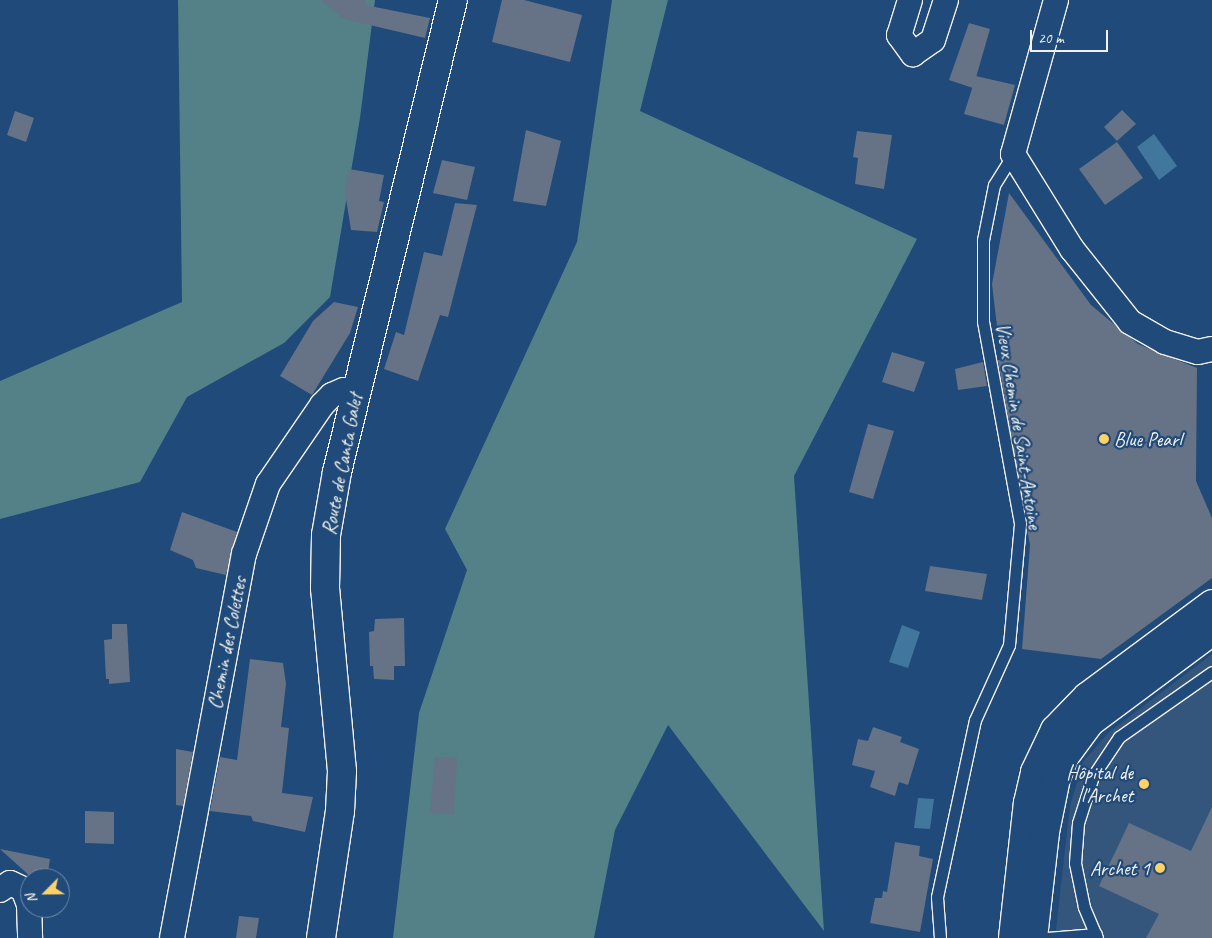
<!DOCTYPE html>
<html>
<head>
<meta charset="utf-8">
<style>
	body { margin:0 }
	#map { position:relative; width:1212px; height:938px; overflow:hidden; background:#1f4a7a; font-family:Caveat,sans-serif }
	div>[style] { position:absolute }
	.built>* { inset:0; background:#34567d }
	.green>* { inset:0; background:#548088 }
	.water>* { inset:0; background:#41769d }
	.building>* { inset:0; background:#667285 }
	.roads { filter:drop-shadow(1px 0 #f4f1e8) drop-shadow(-1px 0 #f4f1e8) drop-shadow(0 1px #f4f1e8) drop-shadow(0 -1px #f4f1e8) }
	.service>* { height:11px; margin:-5.5px; padding:0 5.5px; transform-origin:5.5px; border-radius:5.5px; background:#1f4a7a }
	.minor>* { height:24px; margin:-12px; padding:0 12px; transform-origin:12px; border-radius:12px; background:#1f4a7a }
	.tertiary>* { height:28px; margin:-14px; padding:0 14px; transform-origin:14px; border-radius:14px; background:#1f4a7a }
	.secondary>* { height:28px; margin:-14px; padding:0 14px; transform-origin:14px; border-radius:14px; background:#1f4a7a }
	.dots>* { width:14px; height:14px; translate:-50% -50%; box-sizing:border-box; border:2px solid #1f4a7a; border-radius:50% }
	span { translate:-50% -50%; white-space:nowrap; text-align:center; line-height:1.15; -webkit-text-stroke:4.5px #1f4a7a; paint-order:stroke }
	.street-label { font-size:20px; color:#f4f1e8 }
	.poi-label { font-size:20px; color:#f4f1e8 }
	.left { translate:0 -50%; text-align:left }
	.right { translate:-100% -50%; text-align:right }
	.north { position:absolute; left:20px; top:868px; width:50px; height:50px; box-sizing:border-box; background:#1f4a7a; border:1px solid #748da6; border-radius:50%; rotate:247deg; font-size:14px; font-weight:700; line-height:20px; text-align:center; color:#f4f1e8 }
	.north::after { content:''; display:block; margin:auto; width:18px; height:22px; background:#ffd166; clip-path:polygon(50% 0,100% 100%,50% 72%,0 100%) }
	.scale { position:absolute; left:1030px; top:30px; width:78px; height:22px; box-sizing:border-box; border:2px solid #f4f1e8; border-top:0; padding-left:6px; font-size:15px; line-height:18px; white-space:nowrap; color:#f4f1e8; -webkit-text-stroke:4px #1f4a7a; paint-order:stroke }
</style>
</head>
<body>
<div id="map">
	<div class="built">
		<div style="clip-path:polygon(1212px 654px,1212px 938px,1055px 938px,1070px 806px,1083px 762px,1108px 733px)"></div>
	</div>
	<div class="green">
		<div style="clip-path:polygon(178px 0,375px 0,360px 118px,330px 297px,284px 343px,187px 397px,140px 482px,0 519px,0 381px,182px 302px)"></div>
		<div style="clip-path:polygon(612px 0,668px 0,640px 111px,917px 239px,794px 476px,824px 931px,668px 725px,615px 830px,594px 938px,393px 938px,419px 713px,467px 570px,445px 529px,577px 242px)"></div>
	</div>
	<div class="water">
		<div style="clip-path:polygon(1154px 134px,1177px 166px,1159px 180px,1137px 147px)"></div>
		<div style="clip-path:polygon(902px 625px,920px 632px,908px 668px,889px 662px)"></div>
		<div style="clip-path:polygon(918px 798px,934px 799px,930px 829px,914px 828px)"></div>
	</div>
	<div class="building">
		<div style="clip-path:polygon(321px 0,366px 0,365px 5px,430px 18px,425px 38px,344px 19px)"></div>
		<div style="clip-path:polygon(502px 0,524px 0,582px 15px,570px 62px,492px 42px)"></div>
		<div style="clip-path:polygon(969px 23px,990px 29px,973px 88px,949px 80px)"></div>
		<div style="clip-path:polygon(976px 76px,1015px 85px,1004px 125px,964px 114px)"></div>
		<div style="clip-path:polygon(1122px 110px,1136px 124px,1117px 141px,1104px 127px)"></div>
		<div style="clip-path:polygon(15px 111px,34px 118px,26px 142px,7px 135px)"></div>
		<div style="clip-path:polygon(526px 130px,561px 141px,546px 206px,513px 201px)"></div>
		<div style="clip-path:polygon(857px 131px,892px 135px,884px 189px,855px 184px,858px 158px,853px 157px)"></div>
		<div style="clip-path:polygon(1117px 142px,1143px 178px,1105px 205px,1079px 169px)"></div>
		<div style="clip-path:polygon(442px 160px,475px 167px,467px 200px,433px 193px)"></div>
		<div style="clip-path:polygon(349px 169px,384px 175px,379px 201px,384px 202px,377px 232px,351px 230px,345px 193px)"></div>
		<div style="clip-path:polygon(1009px 193px,1091px 305px,1138px 344px,1197px 368px,1196px 481px,1212px 518px,1212px 578px,1101px 659px,1022px 649px,1030px 545px,998px 360px,1001px 360px,992px 284px)"></div>
		<div style="clip-path:polygon(455px 203px,477px 205px,448px 317px,440px 315px,418px 381px,384px 369px,396px 332px,404px 335px,424px 252px,442px 256px)"></div>
		<div style="clip-path:polygon(334px 302px,358px 307px,350px 333px,312px 395px,280px 376px,313px 321px)"></div>
		<div style="clip-path:polygon(892px 352px,925px 362px,914px 392px,882px 382px)"></div>
		<div style="clip-path:polygon(983px 362px,987px 386px,958px 390px,955px 369px)"></div>
		<div style="clip-path:polygon(868px 424px,894px 431px,873px 499px,849px 492px)"></div>
		<div style="clip-path:polygon(182px 512px,237px 532px,226px 575px,196px 568px,193px 560px,170px 550px)"></div>
		<div style="clip-path:polygon(930px 566px,987px 574px,982px 600px,925px 591px)"></div>
		<div style="clip-path:polygon(404px 618px,405px 666px,394px 666px,394px 680px,374px 679px,373px 666px,370px 666px,369px 632px,374px 631px,375px 619px)"></div>
		<div style="clip-path:polygon(112px 624px,127px 624px,130px 682px,109px 684px,109px 679px,106px 679px,104px 640px,112px 639px)"></div>
		<div style="clip-path:polygon(250px 659px,283px 663px,286px 684px,281px 727px,289px 728px,282px 793px,313px 797px,305px 832px,253px 821px,251px 816px,210px 811px,220px 757px,237px 760px)"></div>
		<div style="clip-path:polygon(873px 727px,902px 737px,900px 742px,919px 749px,908px 785px,899px 782px,895px 796px,870px 787px,875px 771px,852px 765px,858px 739px,868px 741px)"></div>
		<div style="clip-path:polygon(176px 749px,193px 752px,183px 806px,176px 805px)"></div>
		<div style="clip-path:polygon(435px 757px,457px 758px,454px 815px,430px 813px)"></div>
		<div style="clip-path:polygon(1212px 807px,1212px 938px,1146px 938px,1159px 914px,1099px 886px,1129px 823px,1191px 851px)"></div>
		<div style="clip-path:polygon(85px 811px,114px 812px,114px 844px,85px 843px)"></div>
		<div style="clip-path:polygon(895px 842px,920px 846px,919px 856px,933px 859px,920px 932px,870px 923px,875px 898px,882px 898px,883px 891px,887px 892px)"></div>
		<div style="clip-path:polygon(0 849px,50px 859px,47px 878px,32px 878px)"></div>
		<div style="clip-path:polygon(239px 916px,259px 918px,256px 938px,236px 938px)"></div>
	</div>
	<div class="roads">
		<div class="service">
			<div style="left:940px;top:938px;width:41px;rotate:-94.2deg"></div>
			<div style="left:937px;top:897px;width:181px;rotate:-77.9deg"></div>
			<div style="left:975px;top:720px;width:82px;rotate:-65.6deg"></div>
			<div style="left:1009px;top:645px;width:122px;rotate:-84.8deg"></div>
			<div style="left:1020px;top:523px;width:205px;rotate:-100.4deg"></div>
			<div style="left:983px;top:321px;width:81px;rotate:-90deg"></div>
			<div style="left:983px;top:240px;width:56px;rotate:-78.7deg"></div>
			<div style="left:994px;top:185px;width:36px;rotate:-58deg"></div>
			<div style="left:1047px;top:938px;width:49px;rotate:-4.7deg"></div>
			<div style="left:1097px;top:938px;width:34px;rotate:-113deg"></div>
			<div style="left:1084px;top:907px;width:45px;rotate:-101.6deg"></div>
			<div style="left:1075px;top:863px;width:40px;rotate:-85.7deg"></div>
			<div style="left:1078px;top:823px;width:49px;rotate:-72.3deg"></div>
			<div style="left:1093px;top:776px;width:47px;rotate:-56.3deg"></div>
			<div style="left:1119px;top:737px;width:113px;rotate:-35deg"></div>
		</div>
		<div class="minor">
			<div style="left:910px;top:0;width:37px;rotate:107deg"></div>
			<div style="left:899px;top:35px;width:24px;rotate:54deg"></div>
			<div style="left:913px;top:54px;width:24px;rotate:-35deg"></div>
			<div style="left:933px;top:40px;width:42px;rotate:-72deg"></div>
			<div style="left:1056px;top:0;width:160px;rotate:105.6deg"></div>
			<div style="left:1013px;top:154px;width:112px;rotate:58.2deg"></div>
			<div style="left:1072px;top:249px;width:93px;rotate:51.5deg"></div>
			<div style="left:1130px;top:322px;width:40px;rotate:29.7deg"></div>
			<div style="left:1165px;top:342px;width:34px;rotate:17deg"></div>
			<div style="left:1198px;top:352px;width:14px;rotate:-12deg"></div>
			<div style="left:0;top:890px;width:12px;rotate:-35deg"></div>
			<div style="left:10px;top:883px;width:14px;rotate:25deg"></div>
			<div style="left:23px;top:889px;width:17px;rotate:69deg"></div>
			<div style="left:29px;top:905px;width:33px;rotate:88deg"></div>
			<div style="left:172px;top:938px;width:391px;rotate:-79.4deg"></div>
			<div style="left:244px;top:554px;width:74px;rotate:-71.1deg"></div>
			<div style="left:268px;top:484px;width:96px;rotate:-55.6deg"></div>
			<div style="left:322px;top:405px;width:14px;rotate:-45deg"></div>
			<div style="left:332px;top:395px;width:13px;rotate:-23deg"></div>
			<div style="left:344px;top:390px;width:12px;rotate:14deg"></div>
		</div>
		<div class="tertiary">
			<div style="left:1013px;top:938px;width:136px;rotate:-83.7deg"></div>
			<div style="left:1028px;top:803px;width:32px;rotate:-77deg"></div>
			<div style="left:1035px;top:772px;width:47px;rotate:-64.5deg"></div>
			<div style="left:1055px;top:730px;width:46px;rotate:-45.9deg"></div>
			<div style="left:1087px;top:697px;width:156px;rotate:-36.6deg"></div>
			<div style="left:1033px;top:938px;width:107px;rotate:-83.5deg"></div>
			<div style="left:1045px;top:832px;width:55px;rotate:-78.5deg"></div>
			<div style="left:1056px;top:778px;width:24px;rotate:-68deg"></div>
			<div style="left:1065px;top:756px;width:42px;rotate:-53.7deg"></div>
			<div style="left:1090px;top:722px;width:152px;rotate:-36.7deg"></div>
		</div>
		<div class="secondary">
			<div style="left:321px;top:938px;width:128px;rotate:-81.5deg"></div>
			<div style="left:340px;top:811px;width:40px;rotate:-87.1deg"></div>
			<div style="left:342px;top:771px;width:184px;rotate:-95.3deg"></div>
			<div style="left:325px;top:588px;width:53px;rotate:-88.9deg"></div>
			<div style="left:326px;top:535px;width:64px;rotate:-80.1deg"></div>
			<div style="left:337px;top:472px;width:486px;rotate:-76.2deg"></div>
		</div>
	</div>
	<div class="dots">
		<div style="left:1104px;top:439px;background:#ffd166"></div>
		<div style="left:1144px;top:784px;background:#ffd166"></div>
		<div style="left:1160px;top:868px;background:#ffd166"></div>
	</div>
	<div class="street-label">
		<span style="left:1019px;top:426px;rotate:81deg">Vieux Chemin de Saint-Antoine</span>
		<span style="left:342px;top:464px;rotate:-79deg">Route de Canta Galet</span>
		<span style="left:227px;top:643px;rotate:-79deg">Chemin des Colettes</span>
	</div>
	<div class="poi-label">
		<span class="left" style="left:1114px;top:439px">Blue Pearl</span>
		<span class="right" style="left:1133px;top:784px">Hôpital de<br>l'Archet</span>
		<span class="right" style="left:1150px;top:868px">Archet 1</span>
	</div>
	<div class="north">N</div>
	<div class="scale">20 m</div>
</div>
</body>
</html>
